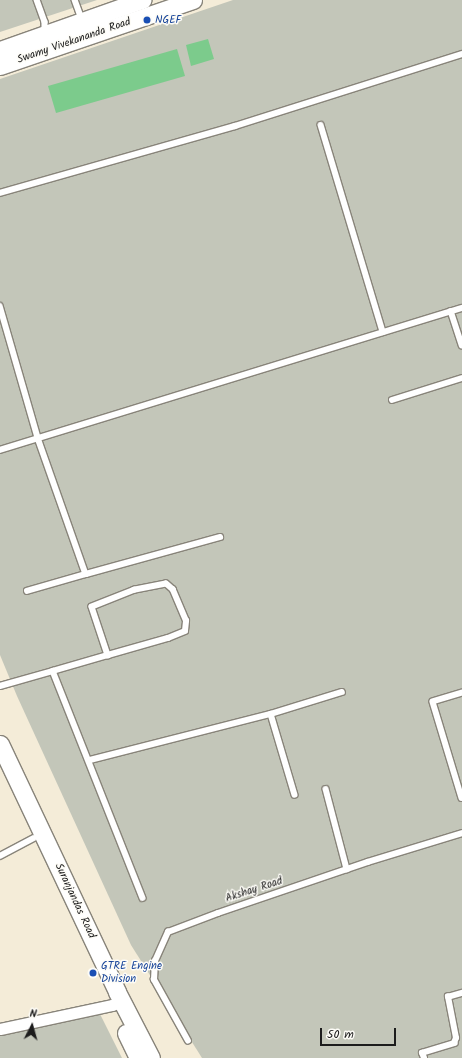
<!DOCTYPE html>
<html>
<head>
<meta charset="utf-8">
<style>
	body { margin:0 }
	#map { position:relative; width:462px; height:1058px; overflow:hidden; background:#f4ecd8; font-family:Kalam,sans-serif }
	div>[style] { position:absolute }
	.industrial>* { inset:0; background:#c3c6b9 }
	.green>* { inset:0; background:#7ccb8c }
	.roads { filter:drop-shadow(1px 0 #88847a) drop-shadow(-1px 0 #88847a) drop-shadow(0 1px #88847a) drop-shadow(0 -1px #88847a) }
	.lane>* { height:5.5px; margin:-2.75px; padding:0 2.75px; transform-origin:2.75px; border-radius:2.75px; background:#fff }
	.street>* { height:11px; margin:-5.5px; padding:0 5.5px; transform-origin:5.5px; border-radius:5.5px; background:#fff }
	.primary>* { height:17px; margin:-8.5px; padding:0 8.5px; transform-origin:8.5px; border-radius:8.5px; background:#fff }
	.dots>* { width:11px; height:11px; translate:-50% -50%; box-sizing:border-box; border:2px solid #fdfcf7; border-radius:50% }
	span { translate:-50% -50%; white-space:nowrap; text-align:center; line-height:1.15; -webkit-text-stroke:3px #fdfcf7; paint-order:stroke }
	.transit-label { font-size:11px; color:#164399 }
	.left { translate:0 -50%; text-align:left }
	.street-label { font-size:11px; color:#1c1c1c }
	.north { position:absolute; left:12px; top:1006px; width:40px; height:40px; -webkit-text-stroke:3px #fdfcf7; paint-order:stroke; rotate:6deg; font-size:11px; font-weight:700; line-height:16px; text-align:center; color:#1c1c1c }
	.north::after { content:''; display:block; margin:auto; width:14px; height:18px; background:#1c1c1c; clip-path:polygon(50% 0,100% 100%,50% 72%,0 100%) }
	.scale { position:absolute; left:320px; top:1028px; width:76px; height:18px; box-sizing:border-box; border:2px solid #1c1c1c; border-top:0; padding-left:5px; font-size:12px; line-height:14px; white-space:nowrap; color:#1c1c1c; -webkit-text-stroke:3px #fdfcf7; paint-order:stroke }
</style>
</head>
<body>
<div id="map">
	<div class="industrial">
		<div style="clip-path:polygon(0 0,97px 0,0 32px)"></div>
		<div style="clip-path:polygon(233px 0,462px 0,462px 1058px,202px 1058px,131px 945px,17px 696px,0 655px,0 79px)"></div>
		<div style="clip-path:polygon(100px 1014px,122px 1058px,0 1058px,0 1036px)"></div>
	</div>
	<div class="green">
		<div style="clip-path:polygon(208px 39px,214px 59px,191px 66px,186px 45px)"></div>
		<div style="clip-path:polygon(177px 49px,185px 76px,56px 113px,48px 86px)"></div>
	</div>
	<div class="roads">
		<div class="lane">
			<div style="left:37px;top:0;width:23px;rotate:70deg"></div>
			<div style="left:45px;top:22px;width:10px;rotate:90deg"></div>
			<div style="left:75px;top:0;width:20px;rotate:70deg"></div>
			<div style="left:321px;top:125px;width:216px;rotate:73.3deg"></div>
			<div style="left:0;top:193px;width:244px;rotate:-15.9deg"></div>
			<div style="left:235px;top:126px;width:238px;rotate:-17.6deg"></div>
			<div style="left:0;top:306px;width:137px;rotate:73.9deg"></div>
			<div style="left:38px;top:438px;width:144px;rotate:70.6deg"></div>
			<div style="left:86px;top:574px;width:139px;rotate:-15.4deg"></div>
			<div style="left:451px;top:311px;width:36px;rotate:72deg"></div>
			<div style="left:392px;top:400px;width:73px;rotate:-17.4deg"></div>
			<div style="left:0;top:450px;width:483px;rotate:-17.1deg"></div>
			<div style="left:27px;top:591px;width:61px;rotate:-16.1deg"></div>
			<div style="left:53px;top:671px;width:244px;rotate:68.4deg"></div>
			<div style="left:0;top:686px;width:55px;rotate:-15.8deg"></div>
			<div style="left:53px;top:671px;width:57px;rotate:-16.2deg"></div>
			<div style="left:108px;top:655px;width:62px;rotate:-15.8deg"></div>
			<div style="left:168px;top:638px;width:18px;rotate:-22deg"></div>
			<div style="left:185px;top:631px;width:10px;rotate:-84deg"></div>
			<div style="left:186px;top:621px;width:34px;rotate:-113deg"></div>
			<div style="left:173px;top:590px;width:9px;rotate:-139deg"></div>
			<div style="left:166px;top:584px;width:32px;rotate:169deg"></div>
			<div style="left:135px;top:590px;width:46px;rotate:158.4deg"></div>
			<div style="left:92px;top:607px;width:51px;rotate:71.6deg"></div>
			<div style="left:462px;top:693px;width:30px;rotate:163deg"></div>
			<div style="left:433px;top:702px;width:100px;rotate:73.2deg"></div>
			<div style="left:271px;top:714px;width:84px;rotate:73.5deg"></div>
			<div style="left:90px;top:760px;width:187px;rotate:-14.3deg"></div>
			<div style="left:271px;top:714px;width:74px;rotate:-17.2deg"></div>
			<div style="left:326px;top:789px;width:83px;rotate:75.3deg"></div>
			<div style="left:0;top:856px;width:38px;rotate:-28deg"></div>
			<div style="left:188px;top:1041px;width:70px;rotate:-119.1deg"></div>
			<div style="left:154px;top:980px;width:19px;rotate:-87deg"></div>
			<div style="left:155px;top:961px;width:32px;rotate:-66deg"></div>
			<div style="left:168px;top:932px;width:53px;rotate:-20.8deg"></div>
			<div style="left:218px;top:913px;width:158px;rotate:-18.8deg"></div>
			<div style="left:368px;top:862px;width:98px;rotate:-17.1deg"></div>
			<div style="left:424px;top:1058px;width:5px;rotate:-112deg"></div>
			<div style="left:422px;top:1053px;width:34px;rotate:-17deg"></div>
			<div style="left:454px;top:1043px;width:5px;rotate:-68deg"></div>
			<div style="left:456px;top:1038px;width:42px;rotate:-101deg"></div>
			<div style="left:448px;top:997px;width:15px;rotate:-16deg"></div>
		</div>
		<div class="street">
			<div style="left:0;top:1029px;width:115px;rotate:-12.1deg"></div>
			<div style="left:112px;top:1005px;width:11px;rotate:-22deg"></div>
		</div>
		<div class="primary">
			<div style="left:0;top:50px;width:151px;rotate:-19.4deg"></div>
			<div style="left:0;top:66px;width:204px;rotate:-18.9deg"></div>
			<div style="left:0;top:744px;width:274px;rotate:64.7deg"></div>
			<div style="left:117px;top:992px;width:74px;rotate:62.7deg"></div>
			<div style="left:126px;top:1033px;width:28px;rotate:64deg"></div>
		</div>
	</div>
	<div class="dots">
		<div style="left:147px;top:20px;background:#1a4fb4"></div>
		<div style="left:93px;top:973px;background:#1a4fb4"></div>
	</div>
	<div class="transit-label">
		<span class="left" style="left:155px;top:20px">NGEF</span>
		<span class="left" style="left:101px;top:973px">GTRE Engine<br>Division</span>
	</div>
	<div class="street-label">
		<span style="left:74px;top:41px;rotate:-19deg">Swamy Vivekananda Road</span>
		<span style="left:254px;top:890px;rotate:-18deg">Akshay Road</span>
		<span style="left:75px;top:901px;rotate:65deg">Suranjandas Road</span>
	</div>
	<div class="north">N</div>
	<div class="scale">50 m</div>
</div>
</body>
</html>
